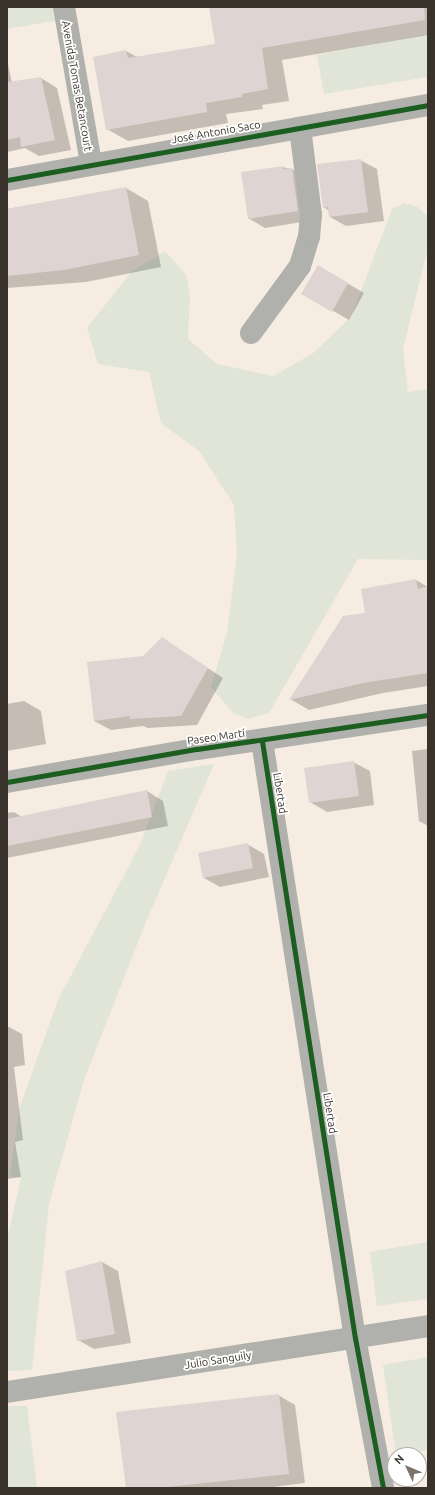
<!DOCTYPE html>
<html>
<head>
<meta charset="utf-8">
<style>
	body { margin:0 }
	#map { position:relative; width:435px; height:1495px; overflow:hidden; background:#f7ece1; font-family:Ubuntu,sans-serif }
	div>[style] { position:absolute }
	.green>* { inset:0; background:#e0e5d7 }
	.shadow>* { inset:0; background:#0003 }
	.building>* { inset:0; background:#dfd4d2 }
	.minor>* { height:22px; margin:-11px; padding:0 11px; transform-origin:11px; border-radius:11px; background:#b0b0ac }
	.cycleway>* { height:5px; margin:-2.5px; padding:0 2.5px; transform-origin:2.5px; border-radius:2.5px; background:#1b5e20 }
	span { translate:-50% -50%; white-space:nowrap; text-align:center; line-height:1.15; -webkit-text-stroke:3.5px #fff; paint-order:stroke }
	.street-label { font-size:11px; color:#3a332c }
	.frame { position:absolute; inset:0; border:8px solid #3a332c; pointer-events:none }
	.north { position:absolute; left:387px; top:1447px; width:40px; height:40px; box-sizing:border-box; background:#fff; border:1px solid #b0adab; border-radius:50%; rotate:314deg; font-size:11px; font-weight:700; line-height:16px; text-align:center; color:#3a332c }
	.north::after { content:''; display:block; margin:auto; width:14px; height:18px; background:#7c746b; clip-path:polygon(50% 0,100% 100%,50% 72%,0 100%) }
</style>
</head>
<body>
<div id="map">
	<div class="green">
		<div style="clip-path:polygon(7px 7px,64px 7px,65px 19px,7px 29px)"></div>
		<div style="clip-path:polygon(428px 34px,428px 77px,324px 94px,317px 55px)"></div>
		<div style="clip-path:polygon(404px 203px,418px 207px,428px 217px,428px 247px,403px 349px,408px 392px,428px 389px,428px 560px,358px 559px,269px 713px,247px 719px,232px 712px,211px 687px,227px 633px,237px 553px,234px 505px,199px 451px,161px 423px,149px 372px,98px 364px,87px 328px,131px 272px,165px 251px,187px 276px,190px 297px,188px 339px,217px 364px,273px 376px,312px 354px,351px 317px,392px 209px)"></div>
		<div style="clip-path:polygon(214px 764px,146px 922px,85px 1077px,49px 1204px,32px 1370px,7px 1371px,7px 1239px,21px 1178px,10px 1176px,19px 1109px,58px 1000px,140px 845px,168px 771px)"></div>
		<div style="clip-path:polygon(427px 1242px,428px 1299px,377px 1306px,370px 1252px)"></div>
		<div style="clip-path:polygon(428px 1357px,428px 1450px,396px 1455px,383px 1365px)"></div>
		<div style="clip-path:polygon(7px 1406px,27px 1406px,37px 1488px,7px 1488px)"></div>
	</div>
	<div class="shadow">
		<div style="clip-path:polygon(210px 7px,428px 7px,428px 35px,282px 60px,289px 101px,262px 105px,263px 109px,226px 114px,228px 123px,128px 141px,107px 129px,126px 51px,137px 57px,216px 45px)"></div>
		<div style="clip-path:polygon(7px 59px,12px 83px,41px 78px,57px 88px,71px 150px,39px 156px,25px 148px,7px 152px)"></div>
		<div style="clip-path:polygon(360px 160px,377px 169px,384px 221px,346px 226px,330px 217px,329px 211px,324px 207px)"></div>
		<div style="clip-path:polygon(282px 167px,292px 169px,309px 178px,314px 220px,265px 228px,248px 218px)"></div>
		<div style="clip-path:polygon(126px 188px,148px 201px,161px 267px,86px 282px,7px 288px,7px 209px)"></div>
		<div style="clip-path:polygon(318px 266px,364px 293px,349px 320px,302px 293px)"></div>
		<div style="clip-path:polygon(416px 580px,428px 587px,428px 686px,383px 693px,309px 710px,290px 699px,366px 614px)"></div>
		<div style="clip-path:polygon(162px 638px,223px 678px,197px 725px,148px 728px,143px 726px,111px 730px,94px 721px)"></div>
		<div style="clip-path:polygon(24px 701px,41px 711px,46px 744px,7px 751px,7px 704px)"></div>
		<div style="clip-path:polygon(428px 749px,428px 826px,419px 821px,412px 751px)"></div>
		<div style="clip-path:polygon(353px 762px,370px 771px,374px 805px,327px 812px,310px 802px)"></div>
		<div style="clip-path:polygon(147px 791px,163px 801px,168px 826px,7px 858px,7px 813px,14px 812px,22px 817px)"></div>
		<div style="clip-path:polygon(247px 844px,264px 854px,269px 877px,220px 887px,204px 878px)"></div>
		<div style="clip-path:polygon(7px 1026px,22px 1034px,25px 1065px,14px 1067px,23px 1140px,15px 1142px,21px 1177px,7px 1179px)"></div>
		<div style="clip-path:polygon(102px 1262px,118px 1271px,131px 1343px,94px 1349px,78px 1340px)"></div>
		<div style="clip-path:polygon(278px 1395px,295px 1405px,305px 1483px,264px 1488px,127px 1488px)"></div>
	</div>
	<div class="building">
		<div style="clip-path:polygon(209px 7px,424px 7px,425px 20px,262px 48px,268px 89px,242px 94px,242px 97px,206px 103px,207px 112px,106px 130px,93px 57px,126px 50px,128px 58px,215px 44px)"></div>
		<div style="clip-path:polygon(41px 77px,55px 140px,21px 147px,20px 137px,7px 140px,7px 82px)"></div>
		<div style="clip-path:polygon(361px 159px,368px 212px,329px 217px,328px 207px,323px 208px,317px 164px)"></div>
		<div style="clip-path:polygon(283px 166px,283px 169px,292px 168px,298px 211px,248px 219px,241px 172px)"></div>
		<div style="clip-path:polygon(126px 187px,139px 255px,64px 270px,7px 276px,7px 209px)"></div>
		<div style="clip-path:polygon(318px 265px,348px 283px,332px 312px,301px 294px)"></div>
		<div style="clip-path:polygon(416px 579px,418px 589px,428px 586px,428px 673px,363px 683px,289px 700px,343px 616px,365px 613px,361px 589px)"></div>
		<div style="clip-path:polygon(162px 637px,208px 668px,181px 716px,130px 719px,130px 716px,94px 721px,87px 662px,143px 656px)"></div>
		<div style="clip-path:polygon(354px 761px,359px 796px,309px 803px,304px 768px)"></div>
		<div style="clip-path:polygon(147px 790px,152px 817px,7px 846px,7px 819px)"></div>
		<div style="clip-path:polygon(248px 843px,253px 868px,203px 878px,198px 853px)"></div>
		<div style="clip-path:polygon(102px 1261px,115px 1334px,77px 1341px,65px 1271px)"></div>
		<div style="clip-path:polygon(279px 1394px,289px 1474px,158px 1488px,126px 1488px,116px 1412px)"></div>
	</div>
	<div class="minor">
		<div style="left:64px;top:7px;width:159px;rotate:80.2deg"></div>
		<div style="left:7px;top:180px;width:428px;rotate:-10.1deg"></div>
		<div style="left:251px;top:333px;width:83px;rotate:-53.8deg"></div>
		<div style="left:300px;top:266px;width:30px;rotate:-73deg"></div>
		<div style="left:309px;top:237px;width:22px;rotate:-85deg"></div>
		<div style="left:311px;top:215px;width:88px;rotate:-97.2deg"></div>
		<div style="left:262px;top:741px;width:604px;rotate:81.15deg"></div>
		<div style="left:355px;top:1338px;width:153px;rotate:79.4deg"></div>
		<div style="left:7px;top:782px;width:193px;rotate:-9.9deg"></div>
		<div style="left:197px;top:749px;width:233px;rotate:-8.4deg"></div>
		<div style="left:7px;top:1392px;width:426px;rotate:-8.9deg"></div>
	</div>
	<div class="cycleway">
		<div style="left:7px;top:180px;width:428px;rotate:-10.1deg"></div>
		<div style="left:262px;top:741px;width:604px;rotate:81.15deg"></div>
		<div style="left:355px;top:1338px;width:153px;rotate:79.4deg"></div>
		<div style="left:7px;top:782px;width:193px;rotate:-9.9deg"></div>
		<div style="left:197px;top:749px;width:233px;rotate:-8.4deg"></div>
	</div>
	<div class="street-label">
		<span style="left:77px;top:86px;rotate:80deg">Avenida Tomas Betancourt</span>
		<span style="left:216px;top:132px;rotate:-10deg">José Antonio Saco</span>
		<span style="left:216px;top:737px;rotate:-8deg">Paseo Martí</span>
		<span style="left:280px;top:793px;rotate:81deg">Libertad</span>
		<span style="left:330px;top:1113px;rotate:81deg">Libertad</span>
		<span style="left:218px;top:1360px;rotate:-9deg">Julio Sanguily</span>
	</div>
	<div class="frame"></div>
	<div class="north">N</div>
</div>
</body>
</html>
